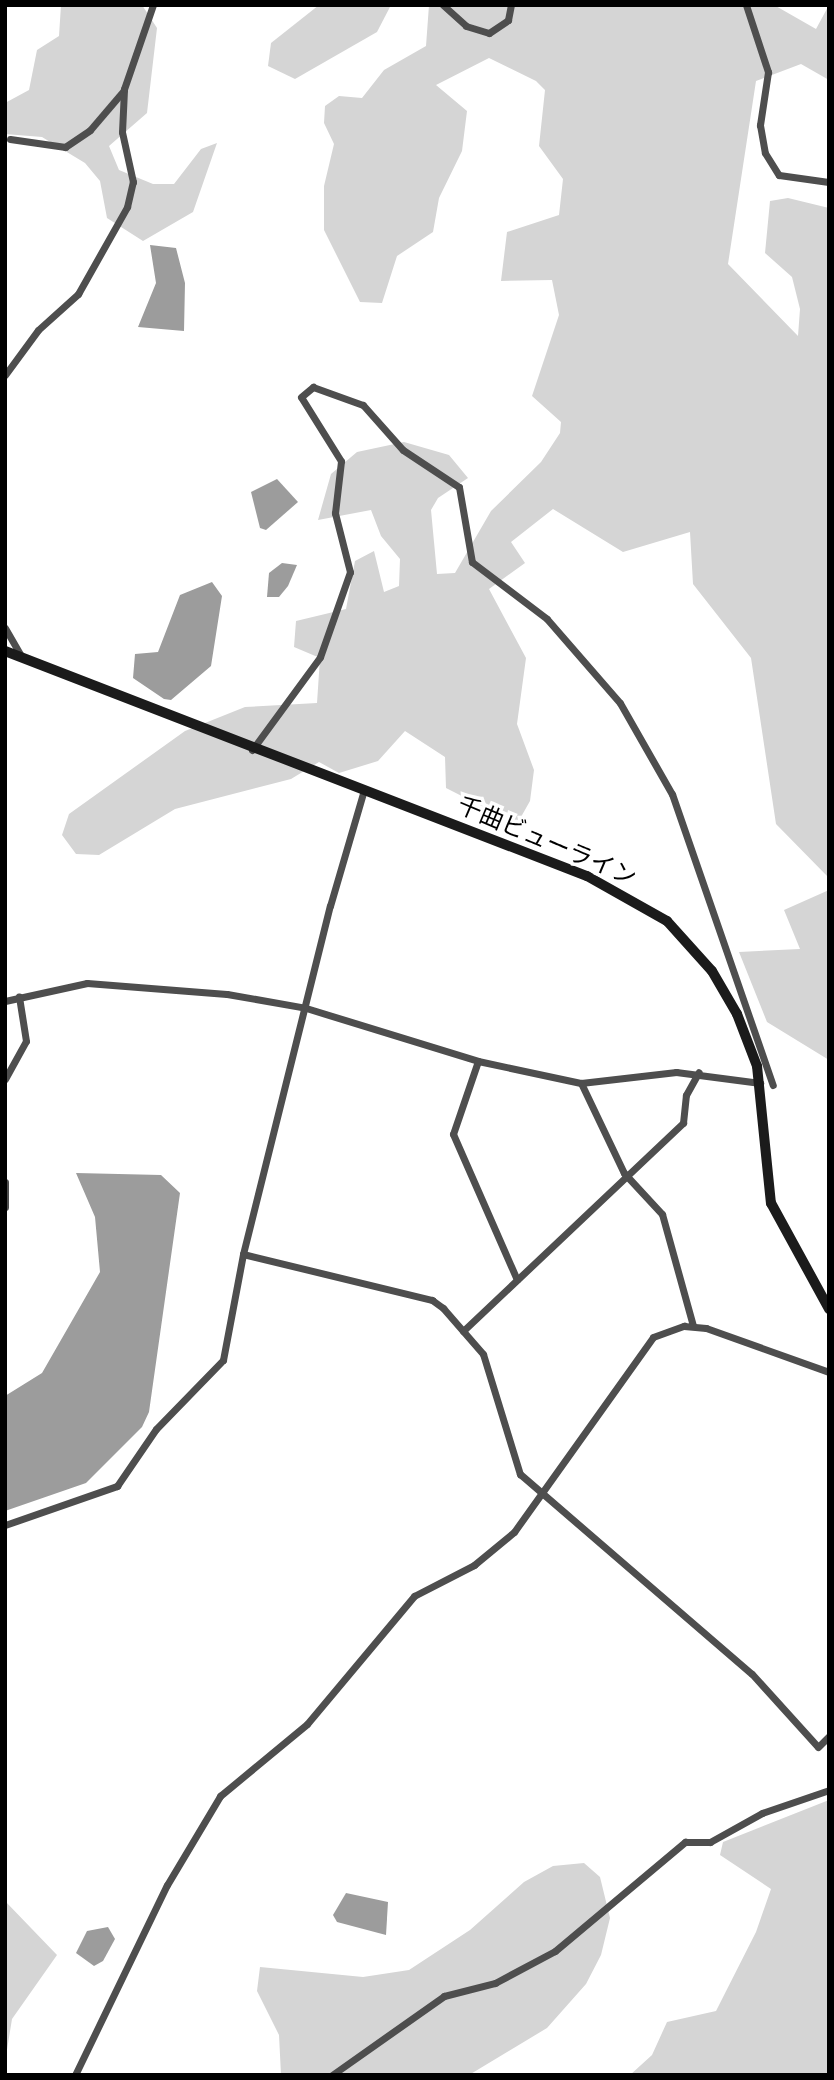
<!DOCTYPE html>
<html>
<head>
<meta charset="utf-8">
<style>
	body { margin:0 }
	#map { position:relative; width:834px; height:2080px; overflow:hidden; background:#fff; font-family:Figtree,"Noto Sans JP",sans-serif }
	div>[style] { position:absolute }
	.green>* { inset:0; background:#d5d5d5 }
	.water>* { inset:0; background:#9c9c9c }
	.street>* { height:7px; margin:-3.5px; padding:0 3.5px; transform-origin:3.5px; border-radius:3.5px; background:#4e4e4e }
	.secondary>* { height:10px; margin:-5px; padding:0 5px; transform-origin:5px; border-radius:5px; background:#1b1b1b }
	span { translate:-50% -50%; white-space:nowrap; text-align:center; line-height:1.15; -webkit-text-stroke:7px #fff; paint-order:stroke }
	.street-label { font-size:24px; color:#000 }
	.frame { position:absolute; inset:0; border:7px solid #000; pointer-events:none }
</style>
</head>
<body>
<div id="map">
	<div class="green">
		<div style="clip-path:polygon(61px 5px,142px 5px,157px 28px,147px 113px,109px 146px,119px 170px,153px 184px,174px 184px,201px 149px,217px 143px,193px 212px,143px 241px,107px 218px,100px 181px,85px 163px,42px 137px,5px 134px,5px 103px,29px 90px,37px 50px,59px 36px)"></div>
		<div style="clip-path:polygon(319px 5px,391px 5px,377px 32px,295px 79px,268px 66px,271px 43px)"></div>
		<div style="clip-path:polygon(429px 5px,774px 5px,816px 29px,829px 5px,829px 80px,801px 64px,756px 81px,728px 264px,798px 336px,800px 309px,792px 277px,765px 253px,770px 201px,788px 198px,829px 208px,829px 878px,776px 824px,751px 658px,693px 584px,690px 532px,623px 552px,553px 509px,511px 542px,525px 563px,489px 589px,526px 658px,517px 724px,534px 770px,530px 801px,517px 824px,446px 788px,445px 757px,405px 731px,378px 761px,339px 773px,319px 762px,291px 779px,175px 809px,99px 855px,76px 854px,62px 835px,69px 814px,185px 731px,245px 707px,317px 703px,320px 658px,294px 647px,296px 621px,346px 609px,355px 561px,374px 551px,384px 592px,399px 586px,400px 559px,381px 536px,371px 510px,318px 520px,331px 474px,357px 452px,404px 442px,449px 455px,468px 478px,438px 498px,431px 510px,437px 574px,455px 573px,491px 511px,541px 462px,560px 433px,561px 422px,532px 396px,559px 315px,552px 280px,501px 281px,507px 232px,559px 215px,563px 179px,539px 146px,545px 90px,536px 81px,489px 58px,436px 85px,467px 111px,462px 151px,439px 198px,433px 232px,397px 256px,382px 303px,360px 302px,324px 230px,324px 186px,334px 144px,324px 123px,325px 106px,339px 96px,362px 98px,384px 70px,426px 46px)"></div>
		<div style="clip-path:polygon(829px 890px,829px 1060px,767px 1022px,739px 952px,800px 949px,784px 910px)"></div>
		<div style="clip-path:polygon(829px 1800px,829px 2075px,630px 2075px,652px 2055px,667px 2022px,716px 2011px,756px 1932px,771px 1889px,720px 1855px,723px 1842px)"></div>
		<div style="clip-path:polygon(584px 1863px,600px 1877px,610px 1918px,601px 1955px,586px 1984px,547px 2028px,469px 2075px,281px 2075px,279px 2035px,257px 1991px,260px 1967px,363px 1977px,409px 1970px,470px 1930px,524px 1882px,553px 1866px)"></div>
		<div style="clip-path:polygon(5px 1901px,57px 1955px,12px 2019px,5px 2062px)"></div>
	</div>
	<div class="water">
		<div style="clip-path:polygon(150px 245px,176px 248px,185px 283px,184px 331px,138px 327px,156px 283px)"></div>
		<div style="clip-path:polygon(277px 479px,298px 502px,266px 530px,260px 528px,251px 492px)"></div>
		<div style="clip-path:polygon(282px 563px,297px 565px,288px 586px,279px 597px,267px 597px,269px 573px)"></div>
		<div style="clip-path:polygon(212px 582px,222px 596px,211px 666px,171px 700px,164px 699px,133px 678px,135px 654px,158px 652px,180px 595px)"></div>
		<div style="clip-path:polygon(76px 1173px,161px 1175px,180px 1193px,149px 1412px,142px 1427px,86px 1483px,5px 1511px,5px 1396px,42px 1373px,100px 1272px,95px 1217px)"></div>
		<div style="clip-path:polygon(346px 1893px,388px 1902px,386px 1935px,337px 1922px,333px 1915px)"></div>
		<div style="clip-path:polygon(108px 1927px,115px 1939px,103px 1961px,94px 1966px,76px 1953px,87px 1931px)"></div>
	</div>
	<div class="street">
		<div style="left:443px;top:5px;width:31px;rotate:42deg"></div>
		<div style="left:466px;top:26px;width:24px;rotate:17deg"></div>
		<div style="left:489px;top:33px;width:23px;rotate:-34deg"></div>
		<div style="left:508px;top:20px;width:15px;rotate:-79deg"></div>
		<div style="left:746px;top:5px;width:71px;rotate:71.8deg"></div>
		<div style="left:768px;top:72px;width:54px;rotate:98.6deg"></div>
		<div style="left:760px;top:125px;width:28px;rotate:80deg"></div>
		<div style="left:765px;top:153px;width:26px;rotate:58deg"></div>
		<div style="left:779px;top:175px;width:50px;rotate:8deg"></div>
		<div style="left:10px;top:139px;width:56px;rotate:8.3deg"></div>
		<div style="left:65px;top:147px;width:30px;rotate:-34deg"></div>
		<div style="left:90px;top:130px;width:52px;rotate:-49.6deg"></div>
		<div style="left:5px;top:375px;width:56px;rotate:-53.7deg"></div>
		<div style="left:38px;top:330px;width:54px;rotate:-42deg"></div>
		<div style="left:78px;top:294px;width:100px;rotate:-60.6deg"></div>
		<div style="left:127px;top:207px;width:26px;rotate:-77deg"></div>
		<div style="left:133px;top:182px;width:51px;rotate:-102.4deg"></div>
		<div style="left:122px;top:132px;width:43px;rotate:-87.3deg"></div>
		<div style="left:124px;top:89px;width:89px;rotate:-71deg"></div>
		<div style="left:5px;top:628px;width:34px;rotate:60deg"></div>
		<div style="left:252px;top:750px;width:115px;rotate:-53.8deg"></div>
		<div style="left:320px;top:657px;width:90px;rotate:-70.6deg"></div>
		<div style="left:350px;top:572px;width:61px;rotate:-104.3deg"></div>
		<div style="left:335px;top:513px;width:52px;rotate:-83.4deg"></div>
		<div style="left:341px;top:461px;width:75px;rotate:-122deg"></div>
		<div style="left:301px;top:397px;width:16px;rotate:-40deg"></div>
		<div style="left:313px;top:387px;width:53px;rotate:19.8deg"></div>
		<div style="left:363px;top:405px;width:60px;rotate:48.4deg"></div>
		<div style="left:403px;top:450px;width:67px;rotate:33.5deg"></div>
		<div style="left:459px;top:487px;width:76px;rotate:80.2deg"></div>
		<div style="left:472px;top:562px;width:94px;rotate:37.2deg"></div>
		<div style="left:547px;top:619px;width:111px;rotate:49deg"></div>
		<div style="left:620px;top:703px;width:105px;rotate:60.3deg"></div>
		<div style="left:672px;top:794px;width:308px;rotate:70.9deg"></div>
		<div style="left:5px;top:1001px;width:84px;rotate:-12.4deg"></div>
		<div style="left:87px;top:983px;width:140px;rotate:4.5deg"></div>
		<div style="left:227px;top:994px;width:80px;rotate:10deg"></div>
		<div style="left:306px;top:1008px;width:180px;rotate:17.1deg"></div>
		<div style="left:478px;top:1061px;width:105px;rotate:12.1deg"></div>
		<div style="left:581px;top:1083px;width:96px;rotate:-6.6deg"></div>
		<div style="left:676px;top:1072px;width:85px;rotate:7.5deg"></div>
		<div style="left:478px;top:1061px;width:77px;rotate:108.9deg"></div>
		<div style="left:453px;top:1134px;width:159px;rotate:66.3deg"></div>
		<div style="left:5px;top:1079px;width:43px;rotate:-61.1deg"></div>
		<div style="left:26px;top:1041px;width:45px;rotate:-99deg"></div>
		<div style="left:581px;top:1083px;width:100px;rotate:64.5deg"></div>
		<div style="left:624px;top:1173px;width:56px;rotate:47.2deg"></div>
		<div style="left:662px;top:1214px;width:116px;rotate:74.5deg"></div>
		<div style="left:5px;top:1182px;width:25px;rotate:90deg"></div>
		<div style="left:243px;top:1254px;width:195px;rotate:13.7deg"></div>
		<div style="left:432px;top:1300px;width:14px;rotate:36deg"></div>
		<div style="left:443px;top:1308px;width:61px;rotate:49deg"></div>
		<div style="left:483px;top:1354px;width:126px;rotate:72.9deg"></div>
		<div style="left:520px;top:1474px;width:306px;rotate:40.8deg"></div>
		<div style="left:752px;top:1674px;width:98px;rotate:47.9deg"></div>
		<div style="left:818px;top:1747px;width:16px;rotate:-45deg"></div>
		<div style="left:463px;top:1331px;width:303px;rotate:-43.4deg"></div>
		<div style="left:683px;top:1123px;width:28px;rotate:-84deg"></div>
		<div style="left:686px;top:1095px;width:26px;rotate:-61deg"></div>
		<div style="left:5px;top:1525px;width:119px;rotate:-19.2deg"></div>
		<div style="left:117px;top:1486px;width:69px;rotate:-55.6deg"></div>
		<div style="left:156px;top:1429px;width:96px;rotate:-45.8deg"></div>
		<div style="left:223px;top:1360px;width:108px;rotate:-79.3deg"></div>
		<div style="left:243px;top:1254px;width:359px;rotate:-76deg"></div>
		<div style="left:330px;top:906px;width:121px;rotate:-73.7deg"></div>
		<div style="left:75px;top:2075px;width:211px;rotate:-64.2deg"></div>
		<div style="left:167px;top:1885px;width:104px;rotate:-59.2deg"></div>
		<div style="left:220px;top:1796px;width:113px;rotate:-39.6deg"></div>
		<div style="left:307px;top:1724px;width:167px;rotate:-50.1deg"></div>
		<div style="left:414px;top:1596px;width:68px;rotate:-27.3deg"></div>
		<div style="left:474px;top:1565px;width:52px;rotate:-39.5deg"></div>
		<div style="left:514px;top:1532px;width:239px;rotate:-54.5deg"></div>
		<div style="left:653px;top:1337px;width:33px;rotate:-20deg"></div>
		<div style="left:684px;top:1326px;width:22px;rotate:5deg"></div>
		<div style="left:706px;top:1328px;width:131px;rotate:19.7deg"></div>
		<div style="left:332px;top:2075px;width:137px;rotate:-35.2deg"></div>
		<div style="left:444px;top:1996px;width:53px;rotate:-14.3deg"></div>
		<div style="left:495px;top:1983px;width:68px;rotate:-28.1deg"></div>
		<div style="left:555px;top:1951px;width:170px;rotate:-40deg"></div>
		<div style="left:685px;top:1842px;width:25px"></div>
		<div style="left:710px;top:1842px;width:60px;rotate:-29.1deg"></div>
		<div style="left:762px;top:1813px;width:71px;rotate:-18.9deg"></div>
	</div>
	<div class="secondary">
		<div style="left:5px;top:651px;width:624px;rotate:21.14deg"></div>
		<div style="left:587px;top:876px;width:92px;rotate:29.4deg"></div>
		<div style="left:667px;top:921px;width:67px;rotate:48deg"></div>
		<div style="left:712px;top:971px;width:50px;rotate:59.8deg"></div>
		<div style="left:737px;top:1014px;width:56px;rotate:69deg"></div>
		<div style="left:757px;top:1066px;width:138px;rotate:84.2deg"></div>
		<div style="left:771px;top:1203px;width:121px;rotate:61.3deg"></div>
	</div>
	<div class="street-label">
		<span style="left:547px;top:841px;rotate:23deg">千曲ビューライン</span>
	</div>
	<div class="frame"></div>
</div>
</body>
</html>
